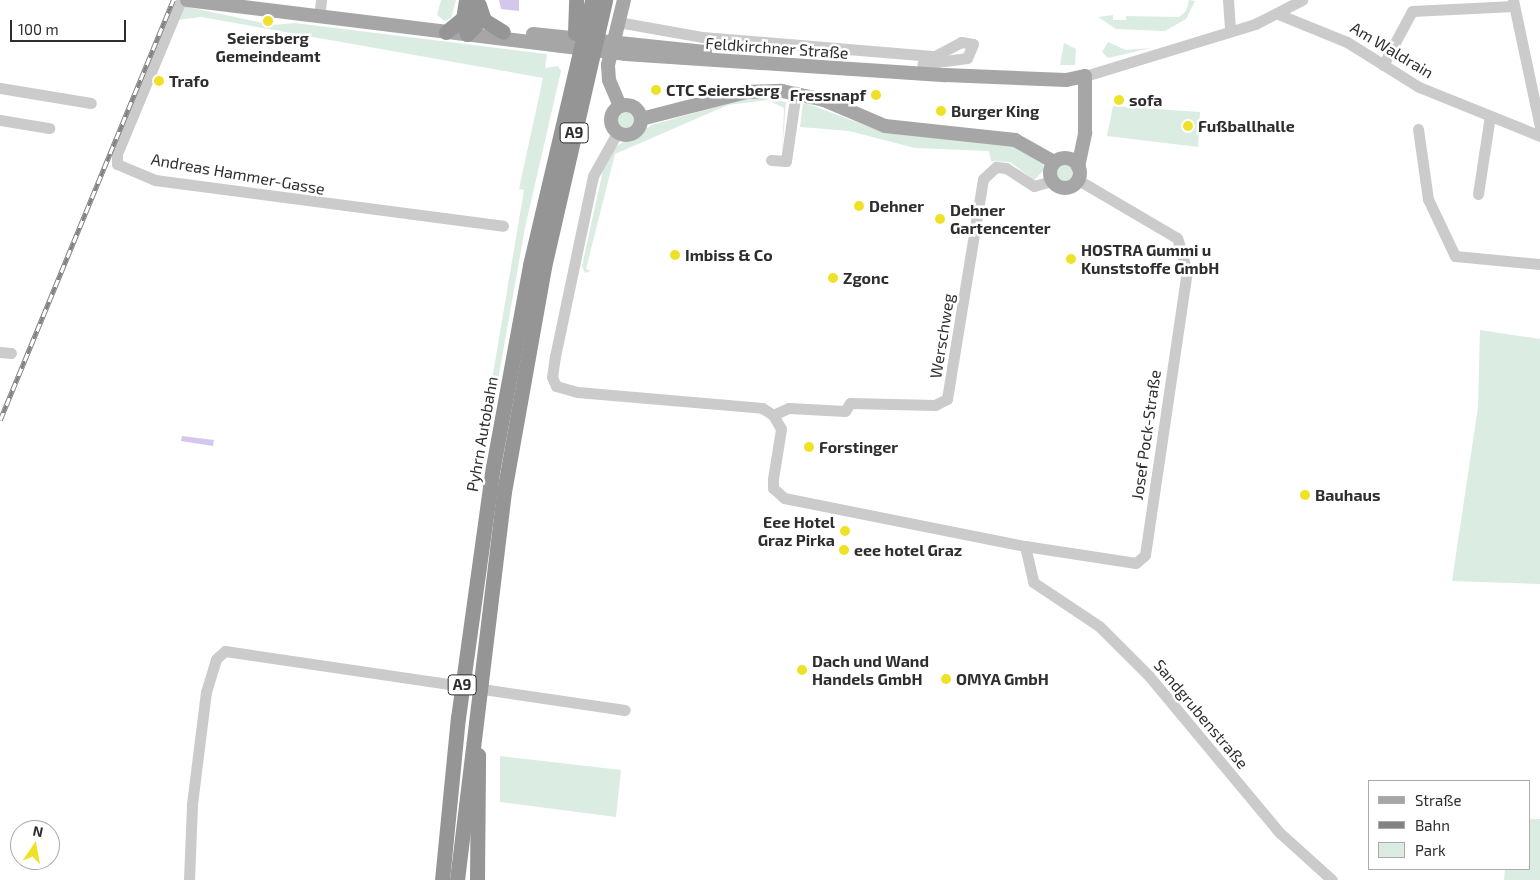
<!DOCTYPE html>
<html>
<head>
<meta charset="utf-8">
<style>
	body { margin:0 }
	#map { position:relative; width:1540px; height:880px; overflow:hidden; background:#fff; font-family:"Exo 2",sans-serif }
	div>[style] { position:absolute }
	.green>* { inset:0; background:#dbede3 }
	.round { border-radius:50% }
	.water>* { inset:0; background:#d5c6ee }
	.minor>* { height:11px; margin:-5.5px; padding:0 5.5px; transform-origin:5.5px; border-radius:5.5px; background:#cbcbcb }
	.major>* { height:14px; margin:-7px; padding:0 7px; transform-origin:7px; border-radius:7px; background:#a6a6a6 }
	.major>.ring { margin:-7px; padding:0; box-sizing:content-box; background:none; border:14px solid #a6a6a6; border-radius:50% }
	.highway>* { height:15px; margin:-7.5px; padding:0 7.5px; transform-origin:7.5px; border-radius:7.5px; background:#959595 }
	.rail>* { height:4.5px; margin-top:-2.25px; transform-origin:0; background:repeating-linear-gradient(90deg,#fff 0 8px,#838383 0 16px); box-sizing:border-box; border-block:1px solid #838383 }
	.dots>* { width:14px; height:14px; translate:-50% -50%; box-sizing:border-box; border:2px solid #fff; border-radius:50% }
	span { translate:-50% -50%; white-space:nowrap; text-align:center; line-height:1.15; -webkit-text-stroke:5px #fff; paint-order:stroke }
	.shield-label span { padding:1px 4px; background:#fff; border:1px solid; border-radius:4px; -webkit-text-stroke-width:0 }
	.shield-label { font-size:15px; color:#2e2e2e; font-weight:700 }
	.poi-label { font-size:16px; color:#2e2e2e; font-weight:700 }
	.left { translate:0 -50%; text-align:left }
	.right { translate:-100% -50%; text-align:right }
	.street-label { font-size:16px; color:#2e2e2e }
	.legend { position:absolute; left:1368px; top:780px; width:162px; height:90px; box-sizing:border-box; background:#fff; border:1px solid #ababab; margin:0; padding:6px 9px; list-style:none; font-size:15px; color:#2e2e2e }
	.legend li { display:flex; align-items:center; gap:10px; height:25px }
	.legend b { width:25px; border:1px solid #ababab }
	.north { position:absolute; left:10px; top:820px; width:50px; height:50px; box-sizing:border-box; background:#fff; border:1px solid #ababab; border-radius:50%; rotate:12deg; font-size:14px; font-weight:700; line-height:20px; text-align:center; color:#2e2e2e }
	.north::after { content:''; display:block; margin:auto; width:18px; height:22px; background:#efe126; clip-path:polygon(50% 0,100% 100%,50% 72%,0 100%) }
	.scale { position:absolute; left:10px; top:20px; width:116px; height:22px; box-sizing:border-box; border:2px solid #2e2e2e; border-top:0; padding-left:6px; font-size:15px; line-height:18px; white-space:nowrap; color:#2e2e2e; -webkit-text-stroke:4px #fff; paint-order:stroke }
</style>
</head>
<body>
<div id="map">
	<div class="green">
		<div style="clip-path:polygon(441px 0,456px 0,451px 18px,445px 21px,437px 15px)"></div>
		<div style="clip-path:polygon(1189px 0,1195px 1px,1186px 19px,1165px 31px,1116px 29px,1098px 17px,1113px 15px,1113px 20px,1126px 20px,1126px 16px,1179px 17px,1186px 11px)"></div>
		<div style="clip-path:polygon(183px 6px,273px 25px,295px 23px,547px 54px,545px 68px,558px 66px,561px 71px,525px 228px,482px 470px,477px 469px,524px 190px,519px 189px,543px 78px,201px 17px,178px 20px)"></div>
		<div style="clip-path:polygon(1108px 42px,1126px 50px,1151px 48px,1108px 58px,1102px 52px)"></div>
		<div style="clip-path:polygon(1064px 43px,1076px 49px,1075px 65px,1060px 65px)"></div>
		<div style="clip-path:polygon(750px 97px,786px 102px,782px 155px,784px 108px,768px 100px,728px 105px,615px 154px,586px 269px,591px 271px,585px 273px,582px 266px,603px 170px,615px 147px,652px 125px)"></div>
		<div style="clip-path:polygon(803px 102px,883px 132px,1013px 146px,1043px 163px,1044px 170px,1034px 180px,1010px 162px,991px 161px,989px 151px,915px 148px,849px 131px,800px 127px)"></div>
		<div style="clip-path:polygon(1113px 106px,1200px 112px,1198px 147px,1107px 136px)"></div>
		<div class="round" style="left:615px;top:109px;width:22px;height:22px"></div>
		<div class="round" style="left:1054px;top:162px;width:22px;height:22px"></div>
		<div style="clip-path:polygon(1480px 330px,1540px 339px,1540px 584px,1452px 581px,1478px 407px)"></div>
		<div style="clip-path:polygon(500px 756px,621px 770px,616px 817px,500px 802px)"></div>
		<div style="clip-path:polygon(1529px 819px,1540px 819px,1540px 880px,1504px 880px,1505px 869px,1529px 869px)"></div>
	</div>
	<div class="water">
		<div style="clip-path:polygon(499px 0,519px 0,519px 11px,501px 9px)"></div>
		<div style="clip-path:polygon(182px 436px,214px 440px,213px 446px,181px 441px)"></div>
	</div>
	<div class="minor">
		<div style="left:181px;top:0;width:167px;rotate:112.6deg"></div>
		<div style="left:117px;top:154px;width:10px;rotate:90deg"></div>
		<div style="left:117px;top:164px;width:41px;rotate:22.8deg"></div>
		<div style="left:155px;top:180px;width:351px;rotate:7.5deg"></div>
		<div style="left:1228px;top:0;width:31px;rotate:86deg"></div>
		<div style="left:1513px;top:0;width:130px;rotate:78deg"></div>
		<div style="left:1278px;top:14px;width:74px;rotate:22.1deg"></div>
		<div style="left:1347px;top:42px;width:85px;rotate:32deg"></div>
		<div style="left:1419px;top:87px;width:131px;rotate:22deg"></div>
		<div style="left:319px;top:17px;width:17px;rotate:-83deg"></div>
		<div style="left:618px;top:22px;width:85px;rotate:10.1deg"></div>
		<div style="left:702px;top:37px;width:234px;rotate:4.7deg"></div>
		<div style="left:935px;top:56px;width:30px;rotate:-28deg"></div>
		<div style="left:961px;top:42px;width:12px;rotate:9deg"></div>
		<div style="left:973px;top:44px;width:15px;rotate:113deg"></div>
		<div style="left:967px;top:58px;width:45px;rotate:172.4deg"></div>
		<div style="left:1383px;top:65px;width:61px;rotate:-61.8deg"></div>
		<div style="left:1412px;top:11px;width:102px;rotate:-2.8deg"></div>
		<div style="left:1085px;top:76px;width:178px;rotate:-17deg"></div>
		<div style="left:1255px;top:24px;width:53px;rotate:-27.1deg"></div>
		<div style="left:0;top:88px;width:92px;rotate:9.4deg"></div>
		<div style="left:0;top:120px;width:50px;rotate:9.3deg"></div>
		<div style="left:1418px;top:129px;width:71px;rotate:81.9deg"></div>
		<div style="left:1428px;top:199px;width:63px;rotate:64.7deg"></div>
		<div style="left:1455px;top:256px;width:85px;rotate:5.4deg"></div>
		<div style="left:617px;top:133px;width:49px;rotate:119.2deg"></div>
		<div style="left:593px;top:176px;width:184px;rotate:101.9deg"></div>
		<div style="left:555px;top:356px;width:21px;rotate:98deg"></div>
		<div style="left:552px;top:377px;width:10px;rotate:66deg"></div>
		<div style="left:556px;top:386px;width:22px;rotate:16deg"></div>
		<div style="left:577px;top:392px;width:186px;rotate:4.9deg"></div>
		<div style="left:762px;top:408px;width:13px;rotate:32deg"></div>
		<div style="left:773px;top:415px;width:16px;rotate:60deg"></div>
		<div style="left:781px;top:429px;width:51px;rotate:99.1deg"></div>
		<div style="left:773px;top:479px;width:9px;rotate:90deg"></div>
		<div style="left:773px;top:488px;width:15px;rotate:42deg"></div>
		<div style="left:784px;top:498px;width:246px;rotate:11.3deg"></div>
		<div style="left:1025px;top:546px;width:112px;rotate:8.7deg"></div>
		<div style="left:1136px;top:563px;width:12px;rotate:-42deg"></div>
		<div style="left:1145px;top:555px;width:286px;rotate:-81.6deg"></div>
		<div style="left:1187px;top:272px;width:35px;rotate:-106deg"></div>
		<div style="left:1177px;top:238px;width:115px;rotate:-149.6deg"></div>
		<div style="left:771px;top:160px;width:15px;rotate:4deg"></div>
		<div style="left:786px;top:161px;width:70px;rotate:-81.8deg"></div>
		<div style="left:1478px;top:194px;width:79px;rotate:-81.3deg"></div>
		<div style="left:0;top:352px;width:11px;rotate:5deg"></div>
		<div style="left:773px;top:415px;width:17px;rotate:-24deg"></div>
		<div style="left:789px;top:408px;width:56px;rotate:3.1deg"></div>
		<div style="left:845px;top:411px;width:9px;rotate:-58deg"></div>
		<div style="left:850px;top:403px;width:85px;rotate:1.3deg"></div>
		<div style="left:935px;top:405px;width:13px;rotate:-27deg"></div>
		<div style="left:947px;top:399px;width:223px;rotate:-80.7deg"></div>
		<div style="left:983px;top:179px;width:18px;rotate:-43deg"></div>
		<div style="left:996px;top:167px;width:10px;rotate:6deg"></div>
		<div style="left:1006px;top:168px;width:33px;rotate:33deg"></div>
		<div style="left:1034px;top:186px;width:19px;rotate:-16deg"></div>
		<div style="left:1025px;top:546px;width:37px;rotate:77deg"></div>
		<div style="left:1033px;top:582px;width:79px;rotate:33.7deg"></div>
		<div style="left:1099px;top:626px;width:71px;rotate:45deg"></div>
		<div style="left:1149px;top:676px;width:204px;rotate:50.2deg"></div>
		<div style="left:1280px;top:833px;width:70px;rotate:42.1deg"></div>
		<div style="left:189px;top:880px;width:76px;rotate:-87.7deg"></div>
		<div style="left:192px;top:804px;width:113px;rotate:-82.9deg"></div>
		<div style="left:206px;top:692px;width:34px;rotate:-73deg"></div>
		<div style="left:216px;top:659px;width:12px;rotate:-42deg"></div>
		<div style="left:225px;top:651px;width:404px;rotate:8.4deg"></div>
	</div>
	<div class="major">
		<div style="left:187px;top:0;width:441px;rotate:7deg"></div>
		<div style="left:625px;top:54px;width:321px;rotate:3.8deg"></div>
		<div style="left:945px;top:75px;width:121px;rotate:2.4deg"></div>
		<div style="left:1066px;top:80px;width:19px;rotate:-12deg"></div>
		<div style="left:533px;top:34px;width:173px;rotate:6deg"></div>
		<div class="ring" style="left:611px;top:105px;width:16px;height:16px"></div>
		<div style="left:620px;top:106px;width:28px;rotate:-113deg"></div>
		<div style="left:609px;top:80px;width:15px;rotate:-94deg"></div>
		<div style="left:608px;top:65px;width:67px;rotate:-76.2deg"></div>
		<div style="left:641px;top:119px;width:108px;rotate:-14.4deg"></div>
		<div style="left:746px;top:92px;width:36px;rotate:-2deg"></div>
		<div style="left:782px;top:91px;width:43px;rotate:12.1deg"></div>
		<div style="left:824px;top:100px;width:66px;rotate:23.1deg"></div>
		<div style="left:885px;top:126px;width:131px;rotate:6.1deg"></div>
		<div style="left:1015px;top:140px;width:45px;rotate:29.4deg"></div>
		<div class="ring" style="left:1050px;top:158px;width:16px;height:16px"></div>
		<div style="left:1078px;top:167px;width:35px;rotate:-78deg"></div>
		<div style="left:1085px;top:133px;width:57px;rotate:-90deg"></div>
	</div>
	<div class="highway">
		<div style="left:466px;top:0;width:18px;rotate:99deg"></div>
		<div style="left:463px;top:18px;width:16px;rotate:76deg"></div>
		<div style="left:467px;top:34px;width:11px;rotate:-45deg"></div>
		<div style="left:475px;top:26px;width:19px;rotate:-78deg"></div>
		<div style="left:479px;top:5px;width:16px;rotate:72deg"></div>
		<div style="left:484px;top:20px;width:22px;rotate:32deg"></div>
		<div style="left:446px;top:32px;width:22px;rotate:-39deg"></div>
		<div style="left:575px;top:33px;width:33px;rotate:-88deg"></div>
		<div style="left:442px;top:880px;width:163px;rotate:-84.4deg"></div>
		<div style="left:458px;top:718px;width:253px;rotate:-82.1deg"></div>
		<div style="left:493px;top:467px;width:205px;rotate:-79.6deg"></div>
		<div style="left:530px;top:265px;width:272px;rotate:-76.8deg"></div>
		<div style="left:457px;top:880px;width:391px;rotate:-83.1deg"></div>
		<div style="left:504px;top:492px;width:229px;rotate:-79.9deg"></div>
		<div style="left:544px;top:267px;width:274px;rotate:-77.1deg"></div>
		<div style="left:477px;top:880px;width:125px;rotate:-89.5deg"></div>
	</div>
	<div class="rail">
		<div style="left:0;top:420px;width:454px;rotate:-67.6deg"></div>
	</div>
	<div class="dots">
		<div style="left:268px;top:21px;background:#efe126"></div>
		<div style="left:159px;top:81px;background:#efe126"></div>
		<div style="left:656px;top:90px;background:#efe126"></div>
		<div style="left:876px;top:95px;background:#efe126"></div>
		<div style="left:1119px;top:100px;background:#efe126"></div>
		<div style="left:941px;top:111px;background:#efe126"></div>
		<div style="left:1188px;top:126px;background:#efe126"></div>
		<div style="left:859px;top:206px;background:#efe126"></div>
		<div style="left:940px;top:219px;background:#efe126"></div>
		<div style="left:675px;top:255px;background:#efe126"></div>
		<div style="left:1071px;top:259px;background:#efe126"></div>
		<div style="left:833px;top:278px;background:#efe126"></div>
		<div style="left:809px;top:447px;background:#efe126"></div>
		<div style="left:1305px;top:495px;background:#efe126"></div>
		<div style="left:845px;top:531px;background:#efe126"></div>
		<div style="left:844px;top:550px;background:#efe126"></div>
		<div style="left:802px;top:670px;background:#efe126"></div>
		<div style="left:946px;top:679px;background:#efe126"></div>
	</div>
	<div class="shield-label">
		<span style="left:574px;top:133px">A9</span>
		<span style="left:462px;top:685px">A9</span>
	</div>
	<div class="poi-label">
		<span style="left:268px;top:47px">Seiersberg<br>Gemeindeamt</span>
		<span class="left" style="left:169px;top:81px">Trafo</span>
		<span class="left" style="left:666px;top:90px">CTC Seiersberg</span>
		<span class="right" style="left:866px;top:95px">Fressnapf</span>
		<span class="left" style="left:1129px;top:100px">sofa</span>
		<span class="left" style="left:951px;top:111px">Burger King</span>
		<span class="left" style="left:1198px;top:126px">Fußballhalle</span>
		<span class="left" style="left:869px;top:206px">Dehner</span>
		<span class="left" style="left:950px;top:219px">Dehner<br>Gartencenter</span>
		<span class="left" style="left:1081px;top:259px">HOSTRA Gummi u<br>Kunststoffe GmbH</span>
		<span class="left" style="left:685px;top:255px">Imbiss &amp; Co</span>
		<span class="left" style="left:843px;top:278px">Zgonc</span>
		<span class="left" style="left:819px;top:447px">Forstinger</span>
		<span class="left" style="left:1315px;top:495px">Bauhaus</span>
		<span class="right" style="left:835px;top:531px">Eee Hotel<br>Graz Pirka</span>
		<span class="left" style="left:854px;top:550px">eee hotel Graz</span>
		<span class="left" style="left:812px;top:670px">Dach und Wand<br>Handels GmbH</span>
		<span class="left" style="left:956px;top:679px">OMYA GmbH</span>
	</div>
	<div class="street-label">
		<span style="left:777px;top:48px;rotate:4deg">Feldkirchner Straße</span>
		<span style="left:1392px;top:50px;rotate:31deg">Am Waldrain</span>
		<span style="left:238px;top:174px;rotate:10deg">Andreas Hammer-Gasse</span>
		<span style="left:942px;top:336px;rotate:-81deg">Werschweg</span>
		<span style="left:482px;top:434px;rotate:-80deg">Pyhrn Autobahn</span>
		<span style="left:1146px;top:435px;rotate:-82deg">Josef Pock-Straße</span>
		<span style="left:1201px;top:714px;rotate:50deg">Sandgrubenstraße</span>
	</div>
	<ul class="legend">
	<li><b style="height:6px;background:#a6a6a6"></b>Straße</li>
	<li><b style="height:6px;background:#838383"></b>Bahn</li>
	<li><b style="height:14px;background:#dbede3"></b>Park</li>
	</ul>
	<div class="north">N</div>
	<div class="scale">100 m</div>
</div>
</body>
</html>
